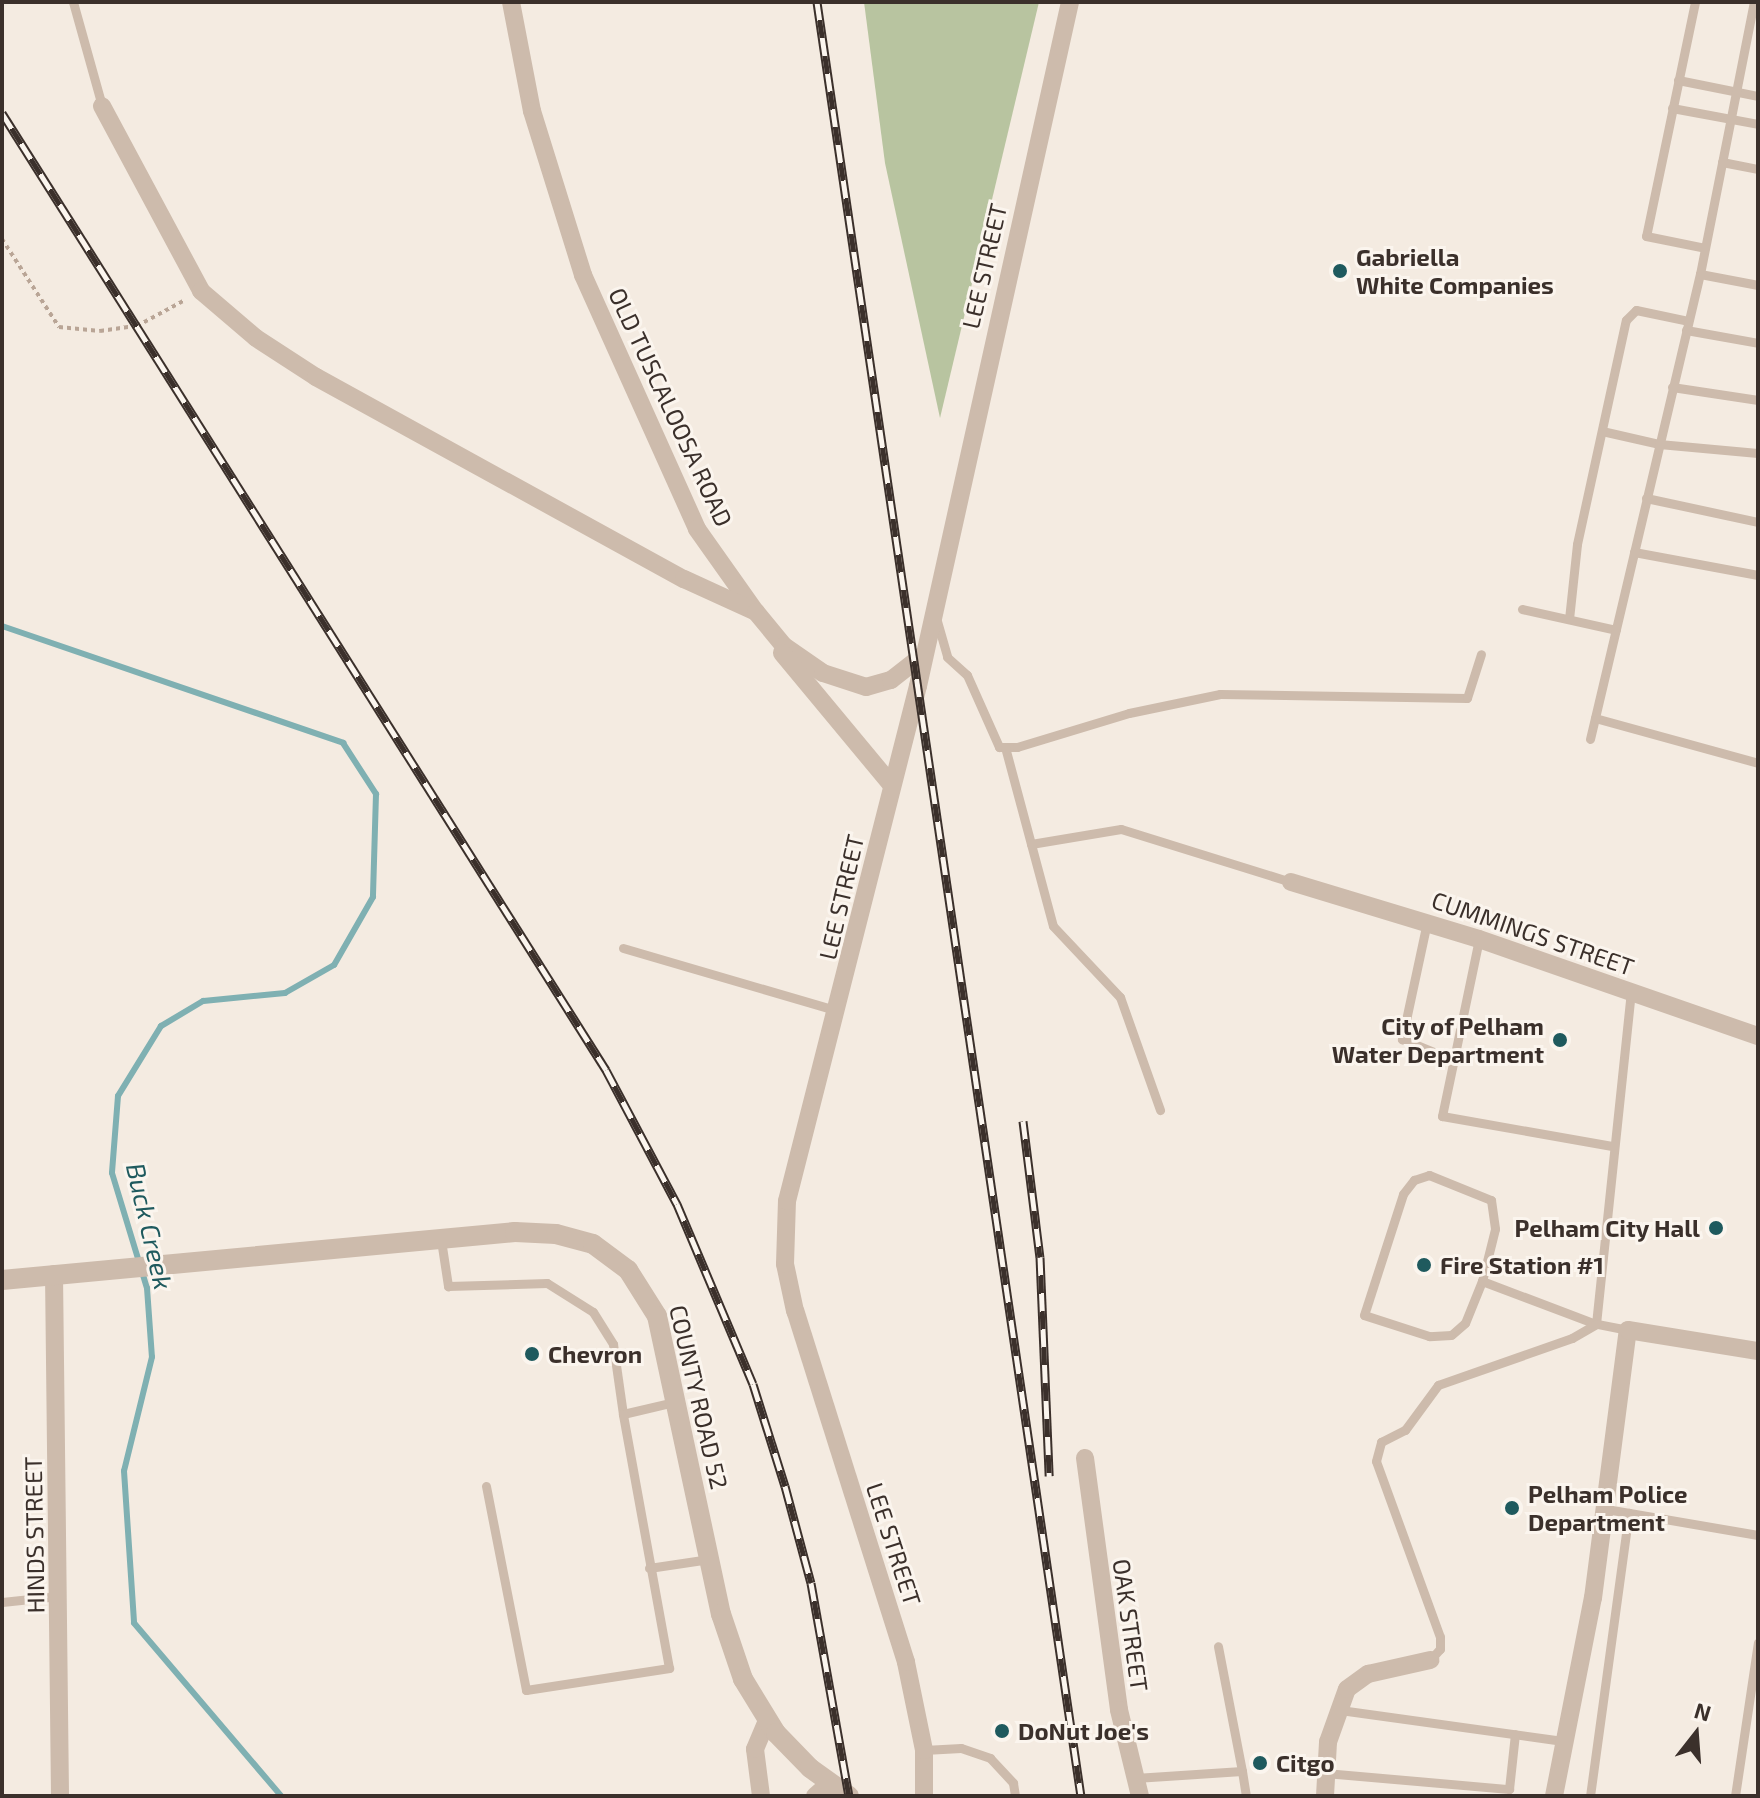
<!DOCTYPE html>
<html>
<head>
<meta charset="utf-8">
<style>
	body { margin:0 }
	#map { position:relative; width:1760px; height:1798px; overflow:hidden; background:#f4ebe1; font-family:"Exo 2",sans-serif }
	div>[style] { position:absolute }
	.green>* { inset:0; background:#b8c4a0 }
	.stream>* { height:6px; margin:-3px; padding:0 3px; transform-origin:3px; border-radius:3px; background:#7fb0b2 }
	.path>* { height:4px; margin-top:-2px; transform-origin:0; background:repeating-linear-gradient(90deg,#b9a596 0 4px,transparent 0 8px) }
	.service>* { height:9px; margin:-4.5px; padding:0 4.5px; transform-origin:4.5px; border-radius:4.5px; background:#cdbbac }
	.minor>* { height:18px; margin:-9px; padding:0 9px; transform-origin:9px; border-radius:9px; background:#cdbbac }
	.tertiary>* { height:20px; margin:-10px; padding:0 10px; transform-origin:10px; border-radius:10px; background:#cdbbac }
	.rail>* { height:9px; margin-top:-4.5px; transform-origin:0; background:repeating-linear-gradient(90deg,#fbf5ee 0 18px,#3b302b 0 36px); box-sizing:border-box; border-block:2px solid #3b302b }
	.dots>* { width:22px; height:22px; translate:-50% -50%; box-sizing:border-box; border:4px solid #fbf5ee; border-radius:50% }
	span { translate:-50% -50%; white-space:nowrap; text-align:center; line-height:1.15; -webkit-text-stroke:6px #fbf5ee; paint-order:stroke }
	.poi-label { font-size:24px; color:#3b302b; font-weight:700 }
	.left { translate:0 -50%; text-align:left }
	.right { translate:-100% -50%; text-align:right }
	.street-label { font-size:24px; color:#3b302b }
	.water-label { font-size:26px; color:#1f5a5e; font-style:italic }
	.frame { position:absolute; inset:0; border:4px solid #3b302b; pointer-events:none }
	.north { position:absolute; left:1656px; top:1694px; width:80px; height:80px; -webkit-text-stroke:6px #fbf5ee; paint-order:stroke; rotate:17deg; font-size:22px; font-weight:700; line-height:32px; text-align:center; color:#3b302b }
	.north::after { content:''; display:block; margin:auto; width:28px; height:36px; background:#3b302b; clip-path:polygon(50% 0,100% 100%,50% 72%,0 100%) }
</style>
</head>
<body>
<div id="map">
	<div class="green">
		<div style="clip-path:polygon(864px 2px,1039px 2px,940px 418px,885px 163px)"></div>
	</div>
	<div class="stream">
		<div style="left:2px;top:626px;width:361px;rotate:18.9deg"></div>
		<div style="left:343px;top:743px;width:61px;rotate:57.1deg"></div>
		<div style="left:376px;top:794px;width:103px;rotate:91.7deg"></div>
		<div style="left:373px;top:897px;width:78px;rotate:119.8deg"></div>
		<div style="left:334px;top:965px;width:56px;rotate:150.3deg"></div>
		<div style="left:285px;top:993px;width:82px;rotate:174.4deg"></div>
		<div style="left:203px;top:1001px;width:49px;rotate:149.2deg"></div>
		<div style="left:161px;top:1026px;width:82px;rotate:121.6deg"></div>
		<div style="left:118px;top:1096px;width:77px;rotate:94.5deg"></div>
		<div style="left:112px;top:1173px;width:120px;rotate:73.1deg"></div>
		<div style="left:147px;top:1288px;width:69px;rotate:85.9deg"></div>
		<div style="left:152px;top:1357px;width:117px;rotate:103.8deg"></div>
		<div style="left:124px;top:1471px;width:152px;rotate:86.2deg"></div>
		<div style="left:134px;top:1623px;width:227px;rotate:49.6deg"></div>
	</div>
	<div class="path">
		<div style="left:2px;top:239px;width:105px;rotate:57.1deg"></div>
		<div style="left:59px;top:327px;width:41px;rotate:5.6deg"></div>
		<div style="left:100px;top:331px;width:37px;rotate:-8deg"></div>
		<div style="left:137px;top:326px;width:55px;rotate:-28.4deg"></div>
	</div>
	<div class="service">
		<div style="left:73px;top:2px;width:108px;rotate:74.4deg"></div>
		<div style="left:1695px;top:2px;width:239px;rotate:101.8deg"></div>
		<div style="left:1646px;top:236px;width:60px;rotate:11.5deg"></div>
		<div style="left:1678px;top:80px;width:82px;rotate:11.3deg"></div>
		<div style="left:1672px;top:108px;width:87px;rotate:10.5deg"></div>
		<div style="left:1722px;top:162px;width:37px;rotate:11deg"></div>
		<div style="left:1700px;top:274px;width:59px;rotate:10.7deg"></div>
		<div style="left:1686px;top:330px;width:73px;rotate:10.2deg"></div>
		<div style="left:1672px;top:387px;width:87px;rotate:8.6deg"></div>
		<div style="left:1602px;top:431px;width:58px;rotate:12.8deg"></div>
		<div style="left:1659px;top:444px;width:99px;rotate:5.2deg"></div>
		<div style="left:1646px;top:498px;width:115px;rotate:12.1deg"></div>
		<div style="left:1634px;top:552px;width:126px;rotate:10.5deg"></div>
		<div style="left:1522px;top:609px;width:96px;rotate:12.6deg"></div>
		<div style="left:1569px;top:619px;width:75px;rotate:-83.9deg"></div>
		<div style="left:1577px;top:544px;width:229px;rotate:-77.7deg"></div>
		<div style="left:1626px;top:320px;width:14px;rotate:-45deg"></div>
		<div style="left:1636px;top:310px;width:53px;rotate:11.9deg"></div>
		<div style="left:937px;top:621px;width:37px;rotate:74deg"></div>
		<div style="left:947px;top:657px;width:27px;rotate:42deg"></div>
		<div style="left:967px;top:675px;width:79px;rotate:66deg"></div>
		<div style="left:999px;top:747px;width:18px"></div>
		<div style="left:1017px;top:747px;width:117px;rotate:-16.9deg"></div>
		<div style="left:1129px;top:713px;width:93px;rotate:-11.8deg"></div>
		<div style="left:1220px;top:694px;width:247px;rotate:0.9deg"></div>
		<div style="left:1467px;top:698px;width:46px;rotate:-72.3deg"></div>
		<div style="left:1595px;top:718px;width:169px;rotate:15.4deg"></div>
		<div style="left:1590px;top:739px;width:478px;rotate:-76.7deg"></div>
		<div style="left:1700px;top:274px;width:277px;rotate:-78.8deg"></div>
		<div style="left:1005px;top:747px;width:185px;rotate:75deg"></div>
		<div style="left:1053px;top:926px;width:98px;rotate:46.7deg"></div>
		<div style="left:1120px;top:997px;width:120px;rotate:70.5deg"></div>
		<div style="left:1031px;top:844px;width:91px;rotate:-9.5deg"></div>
		<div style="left:1121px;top:829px;width:178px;rotate:17.3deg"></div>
		<div style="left:1427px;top:922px;width:120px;rotate:102.1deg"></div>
		<div style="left:1402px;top:1039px;width:55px;rotate:22.4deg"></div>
		<div style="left:1479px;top:939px;width:181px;rotate:101.8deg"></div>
		<div style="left:1442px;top:1116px;width:174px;rotate:10deg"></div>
		<div style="left:623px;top:948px;width:224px;rotate:16.3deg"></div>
		<div style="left:441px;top:1240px;width:47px;rotate:81.3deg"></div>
		<div style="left:448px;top:1286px;width:99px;rotate:-1.7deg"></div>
		<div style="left:547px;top:1283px;width:54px;rotate:32.2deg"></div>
		<div style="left:593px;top:1312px;width:38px;rotate:58deg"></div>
		<div style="left:613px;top:1344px;width:71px;rotate:81.9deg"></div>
		<div style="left:623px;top:1414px;width:52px;rotate:-13.2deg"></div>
		<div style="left:1482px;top:1281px;width:45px;rotate:112deg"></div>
		<div style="left:1465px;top:1323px;width:18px;rotate:139deg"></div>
		<div style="left:1451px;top:1335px;width:22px;rotate:177deg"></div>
		<div style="left:1429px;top:1336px;width:68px;rotate:-162.1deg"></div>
		<div style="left:1364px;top:1315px;width:127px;rotate:-72.1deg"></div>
		<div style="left:1403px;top:1194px;width:18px;rotate:-52deg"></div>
		<div style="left:1414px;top:1180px;width:16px;rotate:-18deg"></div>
		<div style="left:1429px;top:1175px;width:67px;rotate:22deg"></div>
		<div style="left:1491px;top:1200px;width:29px;rotate:82deg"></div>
		<div style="left:1495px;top:1229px;width:54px;rotate:104deg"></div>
		<div style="left:1482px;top:1281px;width:122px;rotate:20.7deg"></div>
		<div style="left:1628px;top:1330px;width:33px;rotate:-169deg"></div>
		<div style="left:1596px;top:1324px;width:334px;rotate:-84deg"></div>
		<div style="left:486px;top:1486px;width:208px;rotate:78.9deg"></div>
		<div style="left:526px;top:1690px;width:145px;rotate:-8.7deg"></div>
		<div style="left:669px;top:1668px;width:258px;rotate:-100.3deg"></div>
		<div style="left:1606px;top:1509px;width:154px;rotate:9.7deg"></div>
		<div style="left:649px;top:1568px;width:61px;rotate:-8.5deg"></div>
		<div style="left:2px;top:1602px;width:57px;rotate:-6deg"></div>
		<div style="left:1430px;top:1660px;width:15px;rotate:-48deg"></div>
		<div style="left:1440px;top:1649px;width:12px;rotate:-90deg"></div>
		<div style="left:1440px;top:1637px;width:187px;rotate:-110deg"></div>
		<div style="left:1376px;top:1461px;width:20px;rotate:-75deg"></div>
		<div style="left:1381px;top:1442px;width:27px;rotate:-27deg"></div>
		<div style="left:1405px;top:1430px;width:56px;rotate:-53.7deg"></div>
		<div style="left:1438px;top:1385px;width:142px;rotate:-19.3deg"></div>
		<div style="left:1572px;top:1338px;width:28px;rotate:-30deg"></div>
		<div style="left:1340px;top:1710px;width:225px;rotate:7.9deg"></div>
		<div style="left:924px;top:1750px;width:37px;rotate:-3deg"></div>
		<div style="left:961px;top:1748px;width:31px;rotate:19deg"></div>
		<div style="left:990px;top:1758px;width:34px;rotate:47deg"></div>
		<div style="left:1013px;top:1783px;width:13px;rotate:81deg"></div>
		<div style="left:1242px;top:1771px;width:25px;rotate:81deg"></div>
		<div style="left:1325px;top:1773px;width:185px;rotate:5deg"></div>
		<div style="left:1509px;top:1789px;width:55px;rotate:-83.8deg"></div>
		<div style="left:1135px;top:1778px;width:107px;rotate:-3.7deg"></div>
		<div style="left:1242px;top:1771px;width:127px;rotate:-100.9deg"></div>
		<div style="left:1590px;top:1796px;width:286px;rotate:-82.2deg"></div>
		<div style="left:1735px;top:1796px;width:155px;rotate:-81.5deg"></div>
	</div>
	<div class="minor">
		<div style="left:511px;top:2px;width:111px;rotate:79.1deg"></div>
		<div style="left:532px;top:111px;width:172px;rotate:72.7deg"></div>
		<div style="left:583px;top:275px;width:278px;rotate:65.8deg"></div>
		<div style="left:697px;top:529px;width:100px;rotate:54.7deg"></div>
		<div style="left:102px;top:106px;width:210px;rotate:61.8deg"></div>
		<div style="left:201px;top:291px;width:72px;rotate:40.5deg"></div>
		<div style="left:256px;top:338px;width:72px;rotate:33deg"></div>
		<div style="left:316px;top:377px;width:420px;rotate:28.8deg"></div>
		<div style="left:684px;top:579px;width:79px;rotate:24.6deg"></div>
		<div style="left:756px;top:612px;width:44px;rotate:50.5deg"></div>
		<div style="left:784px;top:646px;width:47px;rotate:34.7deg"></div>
		<div style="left:823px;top:673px;width:45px;rotate:18deg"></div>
		<div style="left:866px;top:687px;width:26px;rotate:-16deg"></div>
		<div style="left:891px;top:680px;width:41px;rotate:-38deg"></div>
		<div style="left:782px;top:653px;width:169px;rotate:50.3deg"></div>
		<div style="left:1291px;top:882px;width:196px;rotate:16.9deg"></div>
		<div style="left:1479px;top:939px;width:295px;rotate:19.2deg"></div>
		<div style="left:54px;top:1274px;width:522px;rotate:89.34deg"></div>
		<div style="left:1085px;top:1458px;width:254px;rotate:82.3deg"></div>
		<div style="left:1119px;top:1710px;width:89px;rotate:76.3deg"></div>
		<div style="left:761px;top:1796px;width:47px;rotate:-97.3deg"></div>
		<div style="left:755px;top:1749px;width:30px;rotate:-67deg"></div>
		<div style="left:815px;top:1796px;width:18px;rotate:-41deg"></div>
		<div style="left:924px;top:1796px;width:46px;rotate:-90deg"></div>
		<div style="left:924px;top:1750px;width:90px;rotate:-101.6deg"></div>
		<div style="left:906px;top:1662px;width:368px;rotate:-107.5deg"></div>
		<div style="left:795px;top:1311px;width:48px;rotate:-102deg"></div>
		<div style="left:785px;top:1264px;width:63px;rotate:-88.2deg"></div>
		<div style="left:787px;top:1201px;width:531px;rotate:-75.73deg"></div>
		<div style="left:918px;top:686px;width:701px;rotate:-77.47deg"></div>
		<div style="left:1325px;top:1796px;width:54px;rotate:-86.8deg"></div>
		<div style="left:1328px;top:1742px;width:56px;rotate:-70.3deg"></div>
		<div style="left:1347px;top:1689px;width:26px;rotate:-36deg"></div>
		<div style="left:1368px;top:1674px;width:64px;rotate:-12.7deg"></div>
		<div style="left:1554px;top:1796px;width:202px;rotate:-78.9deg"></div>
		<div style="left:1593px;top:1598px;width:270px;rotate:-82.6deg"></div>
		<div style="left:1628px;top:1330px;width:132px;rotate:9.2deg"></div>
	</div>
	<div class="tertiary">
		<div style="left:2px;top:1280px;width:515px;rotate:-5.35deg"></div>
		<div style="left:515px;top:1232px;width:41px;rotate:2.8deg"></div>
		<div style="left:556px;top:1234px;width:38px;rotate:15deg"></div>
		<div style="left:593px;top:1244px;width:44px;rotate:36.6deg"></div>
		<div style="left:628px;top:1270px;width:54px;rotate:57.8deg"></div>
		<div style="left:657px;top:1316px;width:305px;rotate:77.9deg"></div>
		<div style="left:721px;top:1614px;width:69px;rotate:71.3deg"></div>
		<div style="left:743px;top:1679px;width:63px;rotate:58.6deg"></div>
		<div style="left:776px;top:1733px;width:49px;rotate:45.8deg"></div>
		<div style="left:810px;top:1768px;width:48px;rotate:35.7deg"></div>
	</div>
	<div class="rail">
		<div style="left:817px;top:2px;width:1813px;rotate:81.63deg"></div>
		<div style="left:2px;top:113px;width:1132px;rotate:57.74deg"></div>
		<div style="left:606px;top:1070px;width:152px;rotate:62.1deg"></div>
		<div style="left:677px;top:1204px;width:195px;rotate:67.1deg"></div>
		<div style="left:753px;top:1384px;width:107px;rotate:72.6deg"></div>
		<div style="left:785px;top:1486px;width:100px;rotate:75deg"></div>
		<div style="left:811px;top:1583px;width:216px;rotate:79.9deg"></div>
		<div style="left:1023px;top:1121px;width:137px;rotate:82.9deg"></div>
		<div style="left:1040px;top:1257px;width:219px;rotate:87.6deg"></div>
	</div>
	<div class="dots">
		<div style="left:1340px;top:271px;background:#1f5a5e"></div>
		<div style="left:1560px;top:1040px;background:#1f5a5e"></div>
		<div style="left:1716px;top:1228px;background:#1f5a5e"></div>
		<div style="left:1424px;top:1265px;background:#1f5a5e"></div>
		<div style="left:532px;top:1354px;background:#1f5a5e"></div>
		<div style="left:1512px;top:1508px;background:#1f5a5e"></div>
		<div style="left:1002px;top:1731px;background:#1f5a5e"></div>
		<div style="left:1260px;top:1763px;background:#1f5a5e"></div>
	</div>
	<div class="poi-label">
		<span class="left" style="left:1356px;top:271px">Gabriella<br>White Companies</span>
		<span class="right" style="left:1544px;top:1040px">City of Pelham<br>Water Department</span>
		<span class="right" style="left:1700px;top:1228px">Pelham City Hall</span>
		<span class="left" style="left:1440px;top:1265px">Fire Station #1</span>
		<span class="left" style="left:548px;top:1354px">Chevron</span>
		<span class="left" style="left:1528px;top:1508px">Pelham Police<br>Department</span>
		<span class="left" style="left:1018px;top:1731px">DoNut Joe's</span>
		<span class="left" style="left:1276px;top:1763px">Citgo</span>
	</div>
	<div class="street-label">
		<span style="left:984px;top:266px;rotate:-77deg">LEE STREET</span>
		<span style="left:671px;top:407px;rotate:65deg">OLD TUSCALOOSA ROAD</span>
		<span style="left:841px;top:897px;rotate:-77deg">LEE STREET</span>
		<span style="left:1533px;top:933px;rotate:19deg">CUMMINGS STREET</span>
		<span style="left:699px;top:1397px;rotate:77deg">COUNTY ROAD 52</span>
		<span style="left:34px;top:1535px;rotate:-91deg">HINDS STREET</span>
		<span style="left:894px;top:1544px;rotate:72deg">LEE STREET</span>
		<span style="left:1131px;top:1625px;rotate:82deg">OAK STREET</span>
	</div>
	<div class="water-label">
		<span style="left:150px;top:1226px;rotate:77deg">Buck Creek</span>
	</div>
	<div class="frame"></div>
	<div class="north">N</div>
</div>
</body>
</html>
